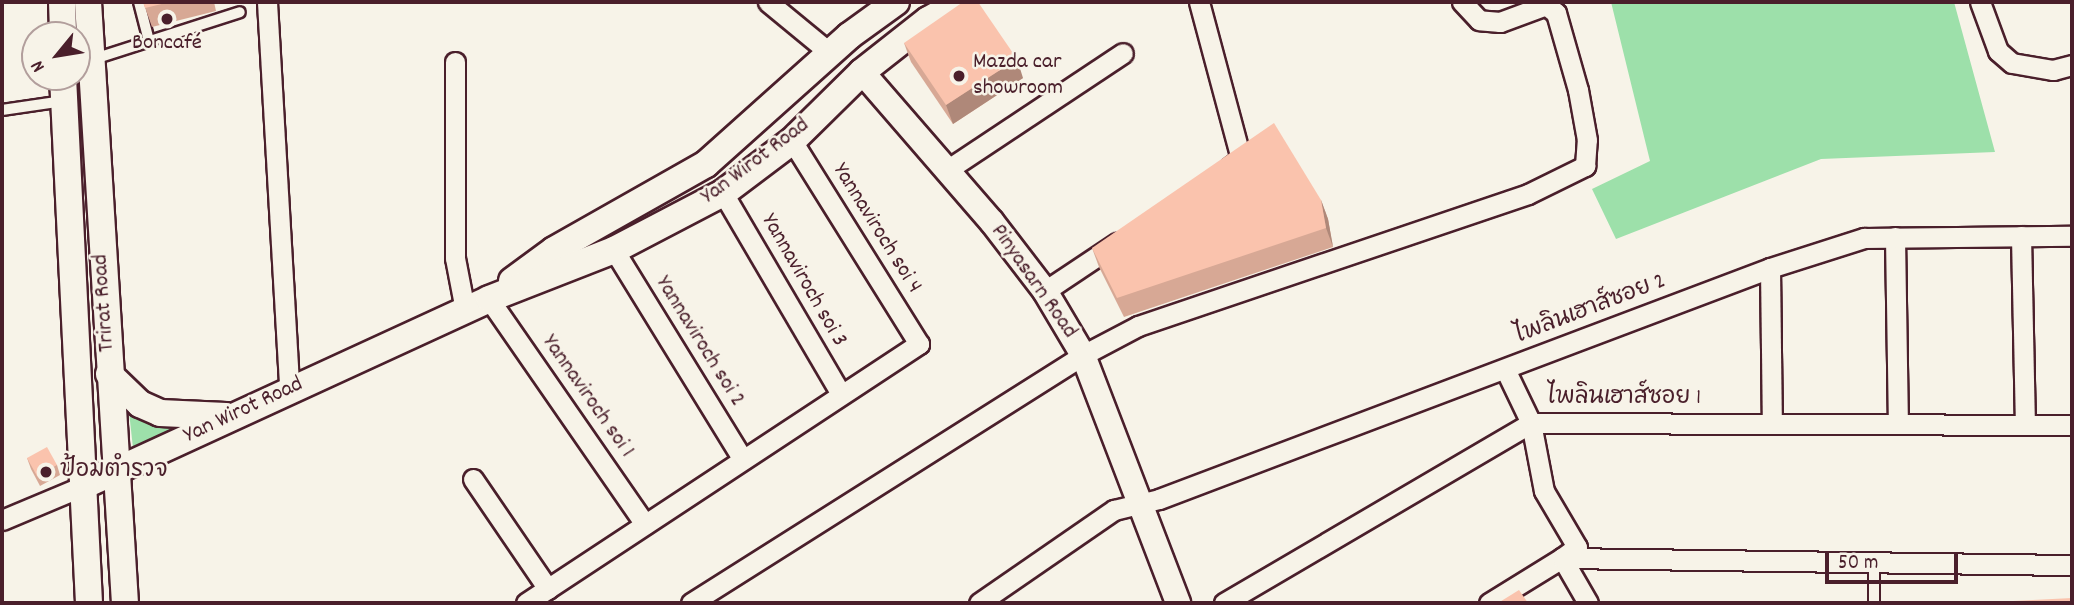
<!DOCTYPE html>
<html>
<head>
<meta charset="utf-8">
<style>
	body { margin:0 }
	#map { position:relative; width:2074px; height:605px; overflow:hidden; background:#f7f3e8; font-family:Dekko,"Playpen Sans Thai",sans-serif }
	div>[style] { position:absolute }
	.green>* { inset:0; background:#9de0aa }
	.roads { filter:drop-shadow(2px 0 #4a1f2b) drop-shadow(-2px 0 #4a1f2b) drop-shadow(0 2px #4a1f2b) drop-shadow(0 -2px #4a1f2b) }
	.service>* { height:10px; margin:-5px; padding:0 5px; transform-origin:5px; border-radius:5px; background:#f7f3e8 }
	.minor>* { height:19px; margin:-9.5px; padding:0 9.5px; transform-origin:9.5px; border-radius:9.5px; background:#f7f3e8 }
	.tertiary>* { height:24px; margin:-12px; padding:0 12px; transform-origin:12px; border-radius:12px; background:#f7f3e8 }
	.secondary>* { height:26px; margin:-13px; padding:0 13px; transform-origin:13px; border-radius:13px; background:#f7f3e8 }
	.wall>* { inset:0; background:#d7a895 }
	.shaded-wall>* { inset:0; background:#af8879 }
	.building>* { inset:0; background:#fac3ad }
	.dots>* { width:19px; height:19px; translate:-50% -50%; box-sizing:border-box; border:4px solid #f7f3e8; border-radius:50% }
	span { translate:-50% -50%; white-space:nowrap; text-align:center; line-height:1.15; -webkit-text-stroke:5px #f7f3e8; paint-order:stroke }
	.poi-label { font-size:23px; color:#4a1f2b }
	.left { translate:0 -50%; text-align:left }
	.street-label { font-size:23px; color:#4a1f2b }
	.frame { position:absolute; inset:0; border:4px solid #4a1f2b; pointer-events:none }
	.north { position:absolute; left:21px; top:21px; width:70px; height:70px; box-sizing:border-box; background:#f7f3e8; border:2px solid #b29e9c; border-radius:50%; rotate:240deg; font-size:19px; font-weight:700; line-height:28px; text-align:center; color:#4a1f2b }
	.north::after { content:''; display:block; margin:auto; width:24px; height:32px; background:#4a1f2b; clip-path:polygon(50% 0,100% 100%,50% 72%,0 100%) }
	.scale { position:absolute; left:1825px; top:552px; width:133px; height:32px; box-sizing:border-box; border:4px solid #4a1f2b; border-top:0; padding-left:9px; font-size:21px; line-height:24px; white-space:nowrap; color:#4a1f2b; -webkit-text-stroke:5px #f7f3e8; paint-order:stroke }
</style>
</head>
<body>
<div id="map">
	<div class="green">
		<div style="clip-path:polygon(1611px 2px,1954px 2px,1995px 152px,1821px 159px,1616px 239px,1592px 189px,1650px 161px)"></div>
		<div style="clip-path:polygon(128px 403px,189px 423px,133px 448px)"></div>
	</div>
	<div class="roads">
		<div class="service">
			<div style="left:139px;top:2px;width:40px;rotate:75.6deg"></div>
			<div style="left:94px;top:59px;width:153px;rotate:-17.8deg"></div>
			<div style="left:2px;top:110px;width:62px;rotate:-8.4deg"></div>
			<div style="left:1874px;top:564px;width:39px;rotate:90deg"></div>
		</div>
		<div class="minor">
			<div style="left:267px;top:2px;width:388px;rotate:86.7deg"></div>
			<div style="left:768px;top:2px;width:80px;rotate:39.4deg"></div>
			<div style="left:1199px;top:2px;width:163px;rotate:75deg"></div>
			<div style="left:1241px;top:159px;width:15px;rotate:143deg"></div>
			<div style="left:1980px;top:2px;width:52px;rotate:69.8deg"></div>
			<div style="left:1998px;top:51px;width:18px;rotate:41deg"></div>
			<div style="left:2012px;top:63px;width:42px;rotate:9.7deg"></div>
			<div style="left:2053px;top:70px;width:20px;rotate:-15deg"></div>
			<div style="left:455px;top:62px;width:196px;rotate:90deg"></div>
			<div style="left:455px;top:258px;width:53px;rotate:79.1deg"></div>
			<div style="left:947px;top:170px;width:211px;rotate:-33.6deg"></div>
			<div style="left:723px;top:193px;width:233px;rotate:59.6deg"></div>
			<div style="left:2021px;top:236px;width:188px;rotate:88.8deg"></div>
			<div style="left:1895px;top:237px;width:187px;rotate:89.1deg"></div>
			<div style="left:614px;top:250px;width:246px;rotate:58.4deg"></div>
			<div style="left:1770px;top:268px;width:156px;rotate:89.3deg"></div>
			<div style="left:1045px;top:291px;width:87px;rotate:-33.7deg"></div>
			<div style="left:489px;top:299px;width:274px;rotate:55.3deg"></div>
			<div style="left:1505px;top:369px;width:60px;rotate:64.3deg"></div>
			<div style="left:1531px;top:423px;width:69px;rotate:79.2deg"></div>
			<div style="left:1544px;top:491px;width:65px;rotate:59.5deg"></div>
			<div style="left:1577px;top:547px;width:19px;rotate:144deg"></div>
			<div style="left:1562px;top:558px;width:52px;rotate:60deg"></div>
			<div style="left:473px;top:479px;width:133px;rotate:55.7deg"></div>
			<div style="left:2px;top:520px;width:88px;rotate:-22.8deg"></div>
			<div style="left:526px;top:603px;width:471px;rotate:-33.4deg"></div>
			<div style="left:919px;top:344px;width:239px;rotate:-122deg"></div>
			<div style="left:691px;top:603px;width:464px;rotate:-32.3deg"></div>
			<div style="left:1083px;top:355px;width:62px;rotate:-27.8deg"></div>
			<div style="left:1138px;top:326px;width:412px;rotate:-18.7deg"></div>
			<div style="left:1528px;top:194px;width:64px;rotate:-26.2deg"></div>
			<div style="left:1585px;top:166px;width:26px;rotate:-86deg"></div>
			<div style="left:1587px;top:140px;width:51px;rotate:-100.2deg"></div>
			<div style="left:1578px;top:90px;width:80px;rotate:-105.9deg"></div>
			<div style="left:1556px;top:13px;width:13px;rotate:-141deg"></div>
			<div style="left:1546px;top:5px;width:49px;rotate:159.7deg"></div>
			<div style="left:1500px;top:22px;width:21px;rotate:-175deg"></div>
			<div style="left:1479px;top:20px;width:25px;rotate:-133deg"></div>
			<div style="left:979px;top:603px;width:164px;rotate:-34.6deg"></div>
			<div style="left:1114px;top:510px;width:46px;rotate:-13.7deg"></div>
			<div style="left:1159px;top:499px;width:653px;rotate:-20.71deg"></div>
			<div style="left:1770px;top:268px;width:99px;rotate:-17.7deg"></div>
			<div style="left:1864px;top:238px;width:208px;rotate:-0.6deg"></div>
			<div style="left:1224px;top:603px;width:356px;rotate:-30.4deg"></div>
			<div style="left:1531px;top:423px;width:541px;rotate:0.21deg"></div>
			<div style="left:1489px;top:603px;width:86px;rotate:-31.7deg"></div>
			<div style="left:1562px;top:558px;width:510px;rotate:0.79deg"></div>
		</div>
		<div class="tertiary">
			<div style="left:862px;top:72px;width:198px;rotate:49.1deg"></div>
			<div style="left:992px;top:222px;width:87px;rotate:52.5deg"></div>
			<div style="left:1045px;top:291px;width:74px;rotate:59.3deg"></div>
			<div style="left:1083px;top:355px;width:266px;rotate:69deg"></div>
		</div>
		<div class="secondary">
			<div style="left:62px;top:2px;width:33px;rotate:88deg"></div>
			<div style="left:88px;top:2px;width:602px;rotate:86.48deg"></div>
			<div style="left:63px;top:77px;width:527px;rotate:87.17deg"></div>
			<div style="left:512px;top:281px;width:52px;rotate:-36.4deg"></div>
			<div style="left:554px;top:250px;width:175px;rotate:-29.5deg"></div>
			<div style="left:706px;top:164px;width:192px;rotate:-41.8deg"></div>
			<div style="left:849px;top:36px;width:58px;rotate:-35.9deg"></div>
			<div style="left:109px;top:374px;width:43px;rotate:44.1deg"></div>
			<div style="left:140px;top:404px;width:22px;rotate:24deg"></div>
			<div style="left:160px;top:413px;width:66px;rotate:2.6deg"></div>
			<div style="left:83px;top:486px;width:447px;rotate:-24.7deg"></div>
			<div style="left:489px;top:299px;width:134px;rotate:-21.4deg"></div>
			<div style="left:614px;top:250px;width:123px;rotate:-27.6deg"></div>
			<div style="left:723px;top:193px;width:86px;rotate:-37deg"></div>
			<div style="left:792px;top:141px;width:98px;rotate:-44.6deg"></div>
			<div style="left:862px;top:72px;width:84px;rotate:-38.2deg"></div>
			<div style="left:928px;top:20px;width:37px;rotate:-29deg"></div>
		</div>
	</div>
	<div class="wall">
		<div style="clip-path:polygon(143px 2px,214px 2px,216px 11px,152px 27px)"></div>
		<div style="clip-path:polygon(904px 43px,1023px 78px,953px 124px,911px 62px)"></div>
		<div style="clip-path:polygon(1321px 200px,1328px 219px,1333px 247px,1124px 317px,1099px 267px,1092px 248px)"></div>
		<div style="clip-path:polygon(27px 458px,57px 465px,60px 475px,40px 486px,31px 469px)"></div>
	</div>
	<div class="shaded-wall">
		<div style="clip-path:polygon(1017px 59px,1023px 78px,953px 124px,946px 105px)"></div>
		<div style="clip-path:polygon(1321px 200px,1328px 219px,1333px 247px,1326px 228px)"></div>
	</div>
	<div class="building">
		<div style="clip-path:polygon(143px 2px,170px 2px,145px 8px)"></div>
		<div style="clip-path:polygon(963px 2px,978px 2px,1017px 59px,946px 105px,904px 43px)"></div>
		<div style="clip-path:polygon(1274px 123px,1321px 200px,1326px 228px,1117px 298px,1092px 248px)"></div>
		<div style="clip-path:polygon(47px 447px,57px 465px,37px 476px,27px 458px)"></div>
		<div style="clip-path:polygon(1519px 590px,1528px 603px,1498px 603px)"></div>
		<div style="clip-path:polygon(2072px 598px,2072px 603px,1995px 603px,1995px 602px)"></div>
	</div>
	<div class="dots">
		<div style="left:167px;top:19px;background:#4a1f2b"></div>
		<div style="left:959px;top:76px;background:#4a1f2b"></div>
		<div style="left:46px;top:472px;background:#4a1f2b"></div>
	</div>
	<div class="poi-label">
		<span style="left:167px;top:44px">Boncafé</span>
		<span class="left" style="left:973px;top:76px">Mazda car<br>showroom</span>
		<span class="left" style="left:60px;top:472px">ป้อมตำรวจ</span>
	</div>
	<div class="street-label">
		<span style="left:756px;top:162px;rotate:-37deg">Yan Wirot Road</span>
		<span style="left:876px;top:229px;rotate:58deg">Yannaviroch soi 4</span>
		<span style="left:803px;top:281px;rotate:60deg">Yannaviroch soi 3</span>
		<span style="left:1033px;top:282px;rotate:55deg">Pinyasarn Road</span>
		<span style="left:105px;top:303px;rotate:-94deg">Trirat Road</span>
		<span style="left:1591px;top:310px;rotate:-21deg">ไพลินเฮาส์ซอย 2</span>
		<span style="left:699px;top:342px;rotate:58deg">Yannaviroch soi 2</span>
		<span style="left:587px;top:397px;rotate:55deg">Yannaviroch soi 1</span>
		<span style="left:1624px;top:399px">ไพลินเฮาส์ซอย 1</span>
		<span style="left:244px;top:411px;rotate:-25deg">Yan Wirot Road</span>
	</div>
	<div class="frame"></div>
	<div class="north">N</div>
	<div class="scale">50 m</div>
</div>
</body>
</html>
